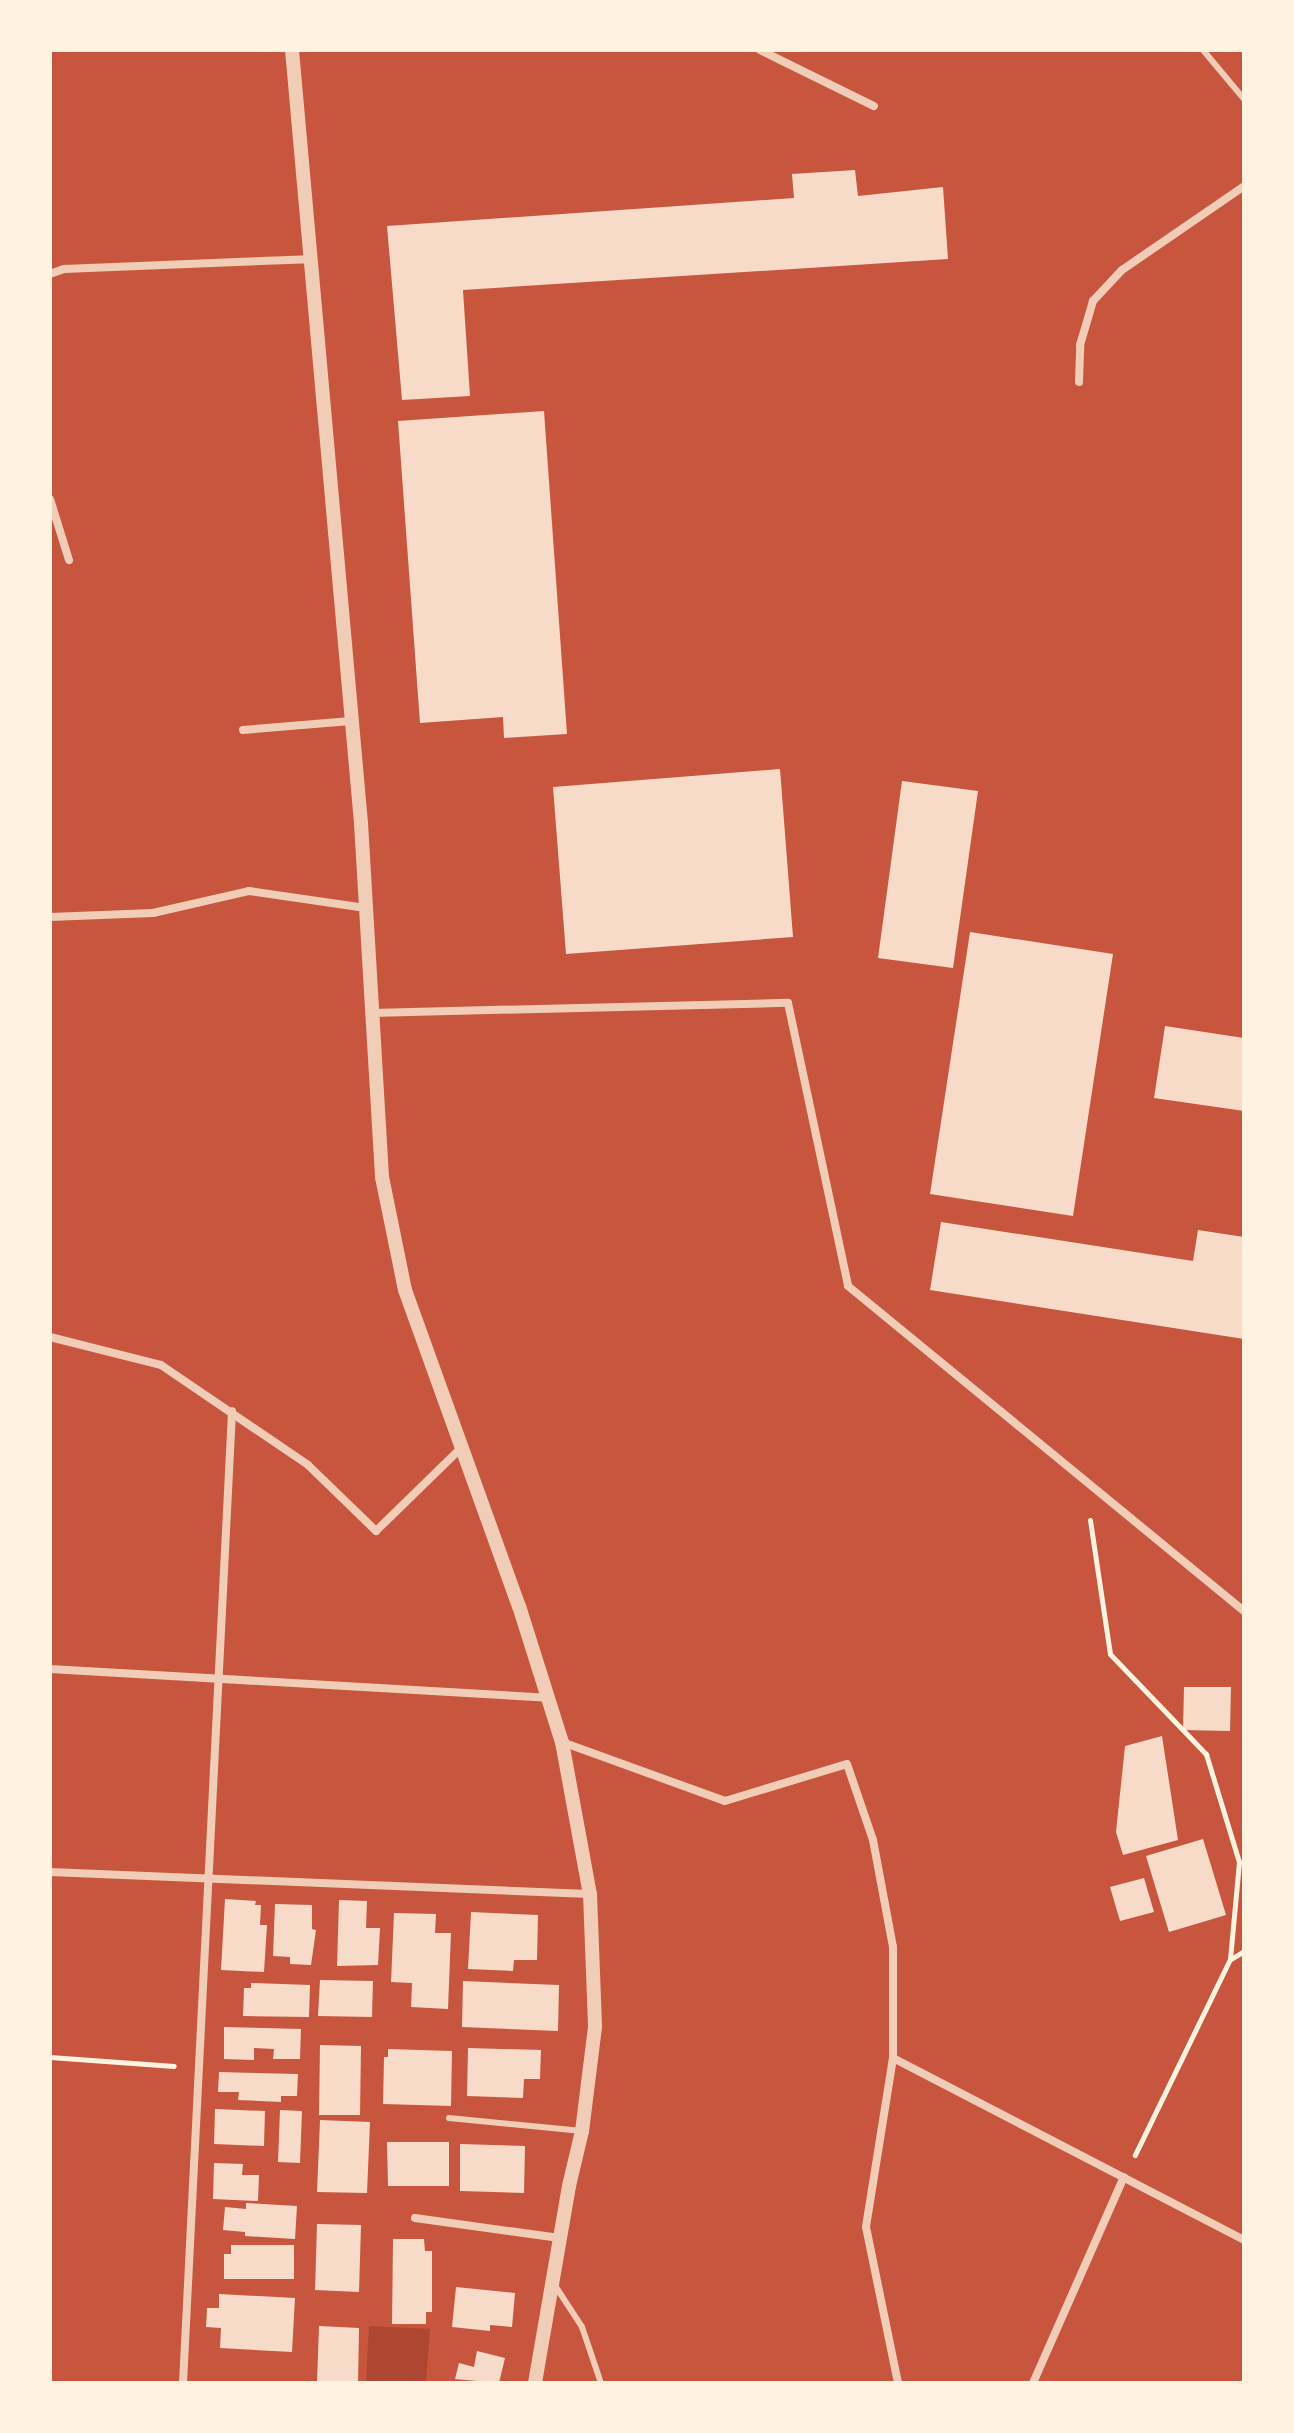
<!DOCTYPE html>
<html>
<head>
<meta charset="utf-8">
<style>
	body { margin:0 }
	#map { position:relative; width:1294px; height:2433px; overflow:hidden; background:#c8553d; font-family:"Noto Sans",sans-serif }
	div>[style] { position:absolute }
	.green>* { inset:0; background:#ae4732 }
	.building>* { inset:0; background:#f7dbc8 }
	.path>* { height:5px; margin:-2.5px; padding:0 2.5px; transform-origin:2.5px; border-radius:2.5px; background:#fff3e0 }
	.service>* { height:6px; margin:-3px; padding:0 3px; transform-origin:3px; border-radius:3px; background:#f1ccb7 }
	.minor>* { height:8px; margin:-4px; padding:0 4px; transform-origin:4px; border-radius:4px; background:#f1ccb7 }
	.tertiary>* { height:14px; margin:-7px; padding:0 7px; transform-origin:7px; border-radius:7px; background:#f1ccb7 }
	span { translate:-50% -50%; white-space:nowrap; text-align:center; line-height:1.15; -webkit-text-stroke:7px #fff3e0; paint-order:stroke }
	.frame { position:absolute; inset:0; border:52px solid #fff3e0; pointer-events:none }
</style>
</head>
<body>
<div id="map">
	<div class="green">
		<div style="clip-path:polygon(369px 2326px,430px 2329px,426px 2383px,366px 2383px)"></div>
	</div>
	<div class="building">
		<div style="clip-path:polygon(855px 170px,858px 196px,943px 187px,948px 259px,463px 290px,470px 396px,402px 400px,387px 226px,794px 198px,792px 174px)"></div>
		<div style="clip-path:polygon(544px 411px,567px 734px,504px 738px,503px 717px,420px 723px,398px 421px)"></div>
		<div style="clip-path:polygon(780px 769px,793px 937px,566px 954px,553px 787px)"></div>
		<div style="clip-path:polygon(902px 781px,978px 791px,953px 968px,878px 958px)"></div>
		<div style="clip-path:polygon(970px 932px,1113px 954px,1073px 1216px,930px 1194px)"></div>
		<div style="clip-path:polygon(1165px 1026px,1244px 1038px,1244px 1111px,1154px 1098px)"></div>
		<div style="clip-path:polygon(941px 1222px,1193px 1261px,1198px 1230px,1244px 1237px,1244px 1339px,930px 1290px)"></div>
		<div style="clip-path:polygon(1184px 1687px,1231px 1687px,1230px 1731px,1183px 1730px)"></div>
		<div style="clip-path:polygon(1162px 1736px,1178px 1840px,1123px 1855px,1116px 1832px,1125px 1746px)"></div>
		<div style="clip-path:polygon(1203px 1839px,1226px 1915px,1169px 1932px,1146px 1856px)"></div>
		<div style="clip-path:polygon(1144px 1878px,1154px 1912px,1120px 1921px,1110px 1887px)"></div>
		<div style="clip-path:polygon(225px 1899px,256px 1901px,255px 1905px,261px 1905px,260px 1925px,267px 1925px,264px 1972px,221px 1970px)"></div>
		<div style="clip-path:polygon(339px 1900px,367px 1901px,366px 1928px,380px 1928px,378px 1965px,337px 1966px)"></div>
		<div style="clip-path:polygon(275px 1904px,312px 1905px,312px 1929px,316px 1930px,311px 1965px,290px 1964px,290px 1957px,273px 1956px)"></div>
		<div style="clip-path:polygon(471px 1912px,538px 1915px,537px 1960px,514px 1960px,513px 1971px,468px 1969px)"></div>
		<div style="clip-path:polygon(394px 1913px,436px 1914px,435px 1933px,451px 1933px,448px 2009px,411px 2007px,412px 1983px,391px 1982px)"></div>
		<div style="clip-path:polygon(320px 1980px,373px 1981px,372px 2017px,318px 2016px)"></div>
		<div style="clip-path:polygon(463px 1981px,559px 1985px,558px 2031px,462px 2027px)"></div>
		<div style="clip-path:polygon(251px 1983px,310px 1985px,309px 2017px,243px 2016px,244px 1988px,251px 1988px)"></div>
		<div style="clip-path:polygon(224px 2027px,301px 2029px,300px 2059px,273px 2059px,274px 2049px,254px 2048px,254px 2060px,224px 2059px)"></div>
		<div style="clip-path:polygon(320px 2045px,361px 2046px,360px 2115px,319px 2115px)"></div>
		<div style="clip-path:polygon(468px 2048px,541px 2050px,540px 2079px,524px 2079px,523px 2098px,467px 2096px)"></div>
		<div style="clip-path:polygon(388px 2049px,452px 2051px,451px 2106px,383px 2104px,384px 2057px,388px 2057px)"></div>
		<div style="clip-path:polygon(219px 2072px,298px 2074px,297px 2096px,281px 2096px,281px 2102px,238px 2100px,239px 2092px,218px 2092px)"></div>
		<div style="clip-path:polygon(215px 2109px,265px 2111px,264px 2146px,214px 2144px)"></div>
		<div style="clip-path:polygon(280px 2110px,302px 2111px,300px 2163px,278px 2162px)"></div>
		<div style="clip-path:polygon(320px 2120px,370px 2122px,367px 2193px,317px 2192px)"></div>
		<div style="clip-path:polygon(387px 2142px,449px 2142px,449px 2186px,388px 2186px)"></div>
		<div style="clip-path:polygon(460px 2144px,525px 2146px,524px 2193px,460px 2191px)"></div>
		<div style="clip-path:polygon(214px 2163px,243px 2164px,242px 2175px,259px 2175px,258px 2201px,213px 2199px)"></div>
		<div style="clip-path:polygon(246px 2203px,297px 2206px,295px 2239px,245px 2236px,245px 2232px,223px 2230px,225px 2207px,246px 2209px)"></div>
		<div style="clip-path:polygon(317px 2224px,361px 2225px,359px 2292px,315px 2290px)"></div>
		<div style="clip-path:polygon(393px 2239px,424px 2239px,425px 2251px,432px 2251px,432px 2312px,426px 2312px,426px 2324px,392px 2324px)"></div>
		<div style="clip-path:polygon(231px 2245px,294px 2245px,294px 2279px,224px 2279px,224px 2254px,231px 2254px)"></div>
		<div style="clip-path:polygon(456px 2287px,515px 2293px,512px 2327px,490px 2325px,490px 2331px,452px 2327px)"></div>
		<div style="clip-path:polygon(219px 2294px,295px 2298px,292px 2352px,220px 2348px,221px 2328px,206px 2327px,207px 2308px,219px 2308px)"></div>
		<div style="clip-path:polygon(319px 2326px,359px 2328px,358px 2383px,317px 2383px)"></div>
		<div style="clip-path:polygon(477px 2351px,505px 2358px,499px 2383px,455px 2379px,459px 2363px,474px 2367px)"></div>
	</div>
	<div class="path">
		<div style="left:1090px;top:1520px;width:135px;rotate:81.5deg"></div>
		<div style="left:1110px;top:1654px;width:139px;rotate:46.2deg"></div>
		<div style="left:1206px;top:1754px;width:113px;rotate:73deg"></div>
		<div style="left:1239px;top:1862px;width:97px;rotate:95.3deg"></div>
		<div style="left:1230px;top:1959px;width:218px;rotate:115.9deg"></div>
		<div style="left:1231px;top:1959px;width:15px;rotate:-32deg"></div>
		<div style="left:50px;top:2057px;width:124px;rotate:4.2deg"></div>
	</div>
	<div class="service">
		<div style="left:1203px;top:50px;width:64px;rotate:50.1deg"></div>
		<div style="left:449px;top:2118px;width:134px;rotate:5.6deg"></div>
		<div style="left:554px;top:2284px;width:51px;rotate:56.9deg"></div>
		<div style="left:582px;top:2327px;width:59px;rotate:71.3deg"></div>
	</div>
	<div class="minor">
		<div style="left:760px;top:50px;width:127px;rotate:26.2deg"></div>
		<div style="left:50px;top:274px;width:15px;rotate:-20deg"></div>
		<div style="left:64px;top:269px;width:245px;rotate:-2.3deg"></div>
		<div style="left:1079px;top:382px;width:37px;rotate:-88deg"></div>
		<div style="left:1080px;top:345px;width:46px;rotate:-73.5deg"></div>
		<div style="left:1093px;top:301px;width:42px;rotate:-46.9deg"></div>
		<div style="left:1122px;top:270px;width:148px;rotate:-34.5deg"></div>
		<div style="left:50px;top:499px;width:64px;rotate:72.7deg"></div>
		<div style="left:243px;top:730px;width:108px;rotate:-4.8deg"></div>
		<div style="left:50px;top:917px;width:103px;rotate:-2.2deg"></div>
		<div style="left:153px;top:913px;width:98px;rotate:-12.9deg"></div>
		<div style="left:249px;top:891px;width:118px;rotate:8.3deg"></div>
		<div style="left:371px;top:1013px;width:417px;rotate:-1.4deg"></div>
		<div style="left:788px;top:1003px;width:289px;rotate:78deg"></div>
		<div style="left:848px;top:1286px;width:512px;rotate:39.38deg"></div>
		<div style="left:50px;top:1337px;width:114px;rotate:14.2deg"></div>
		<div style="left:161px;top:1365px;width:178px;rotate:34.2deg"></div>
		<div style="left:308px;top:1465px;width:95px;rotate:44.1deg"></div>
		<div style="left:376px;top:1531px;width:119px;rotate:-44.3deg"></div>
		<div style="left:50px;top:1669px;width:499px;rotate:3.3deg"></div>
		<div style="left:562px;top:1742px;width:173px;rotate:19.9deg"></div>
		<div style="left:725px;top:1801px;width:127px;rotate:-16.9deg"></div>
		<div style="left:847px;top:1764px;width:80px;rotate:71.1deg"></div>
		<div style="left:873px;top:1840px;width:109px;rotate:79.4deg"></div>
		<div style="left:893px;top:1947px;width:111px;rotate:90deg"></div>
		<div style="left:893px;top:2058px;width:171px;rotate:99.1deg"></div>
		<div style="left:866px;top:2227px;width:159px;rotate:78.4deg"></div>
		<div style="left:50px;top:1872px;width:540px;rotate:2.33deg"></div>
		<div style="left:893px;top:2058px;width:395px;rotate:27.4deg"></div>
		<div style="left:415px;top:2218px;width:146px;rotate:7.9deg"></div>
		<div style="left:183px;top:2383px;width:973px;rotate:-87.11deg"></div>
		<div style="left:1033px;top:2383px;width:225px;rotate:-66.2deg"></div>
	</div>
	<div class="tertiary">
		<div style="left:292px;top:50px;width:776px;rotate:84.9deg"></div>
		<div style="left:361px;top:823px;width:355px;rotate:86.6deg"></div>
		<div style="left:382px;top:1177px;width:115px;rotate:78.5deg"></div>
		<div style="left:405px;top:1290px;width:336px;rotate:70.2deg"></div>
		<div style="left:519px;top:1606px;width:143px;rotate:72.5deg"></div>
		<div style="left:562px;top:1742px;width:155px;rotate:79.6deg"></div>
		<div style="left:590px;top:1894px;width:133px;rotate:87.8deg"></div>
		<div style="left:595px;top:2027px;width:105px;rotate:97.1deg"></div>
		<div style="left:582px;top:2131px;width:57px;rotate:103.3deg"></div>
		<div style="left:569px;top:2186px;width:200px;rotate:99.8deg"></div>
	</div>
	<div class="frame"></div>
</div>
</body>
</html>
